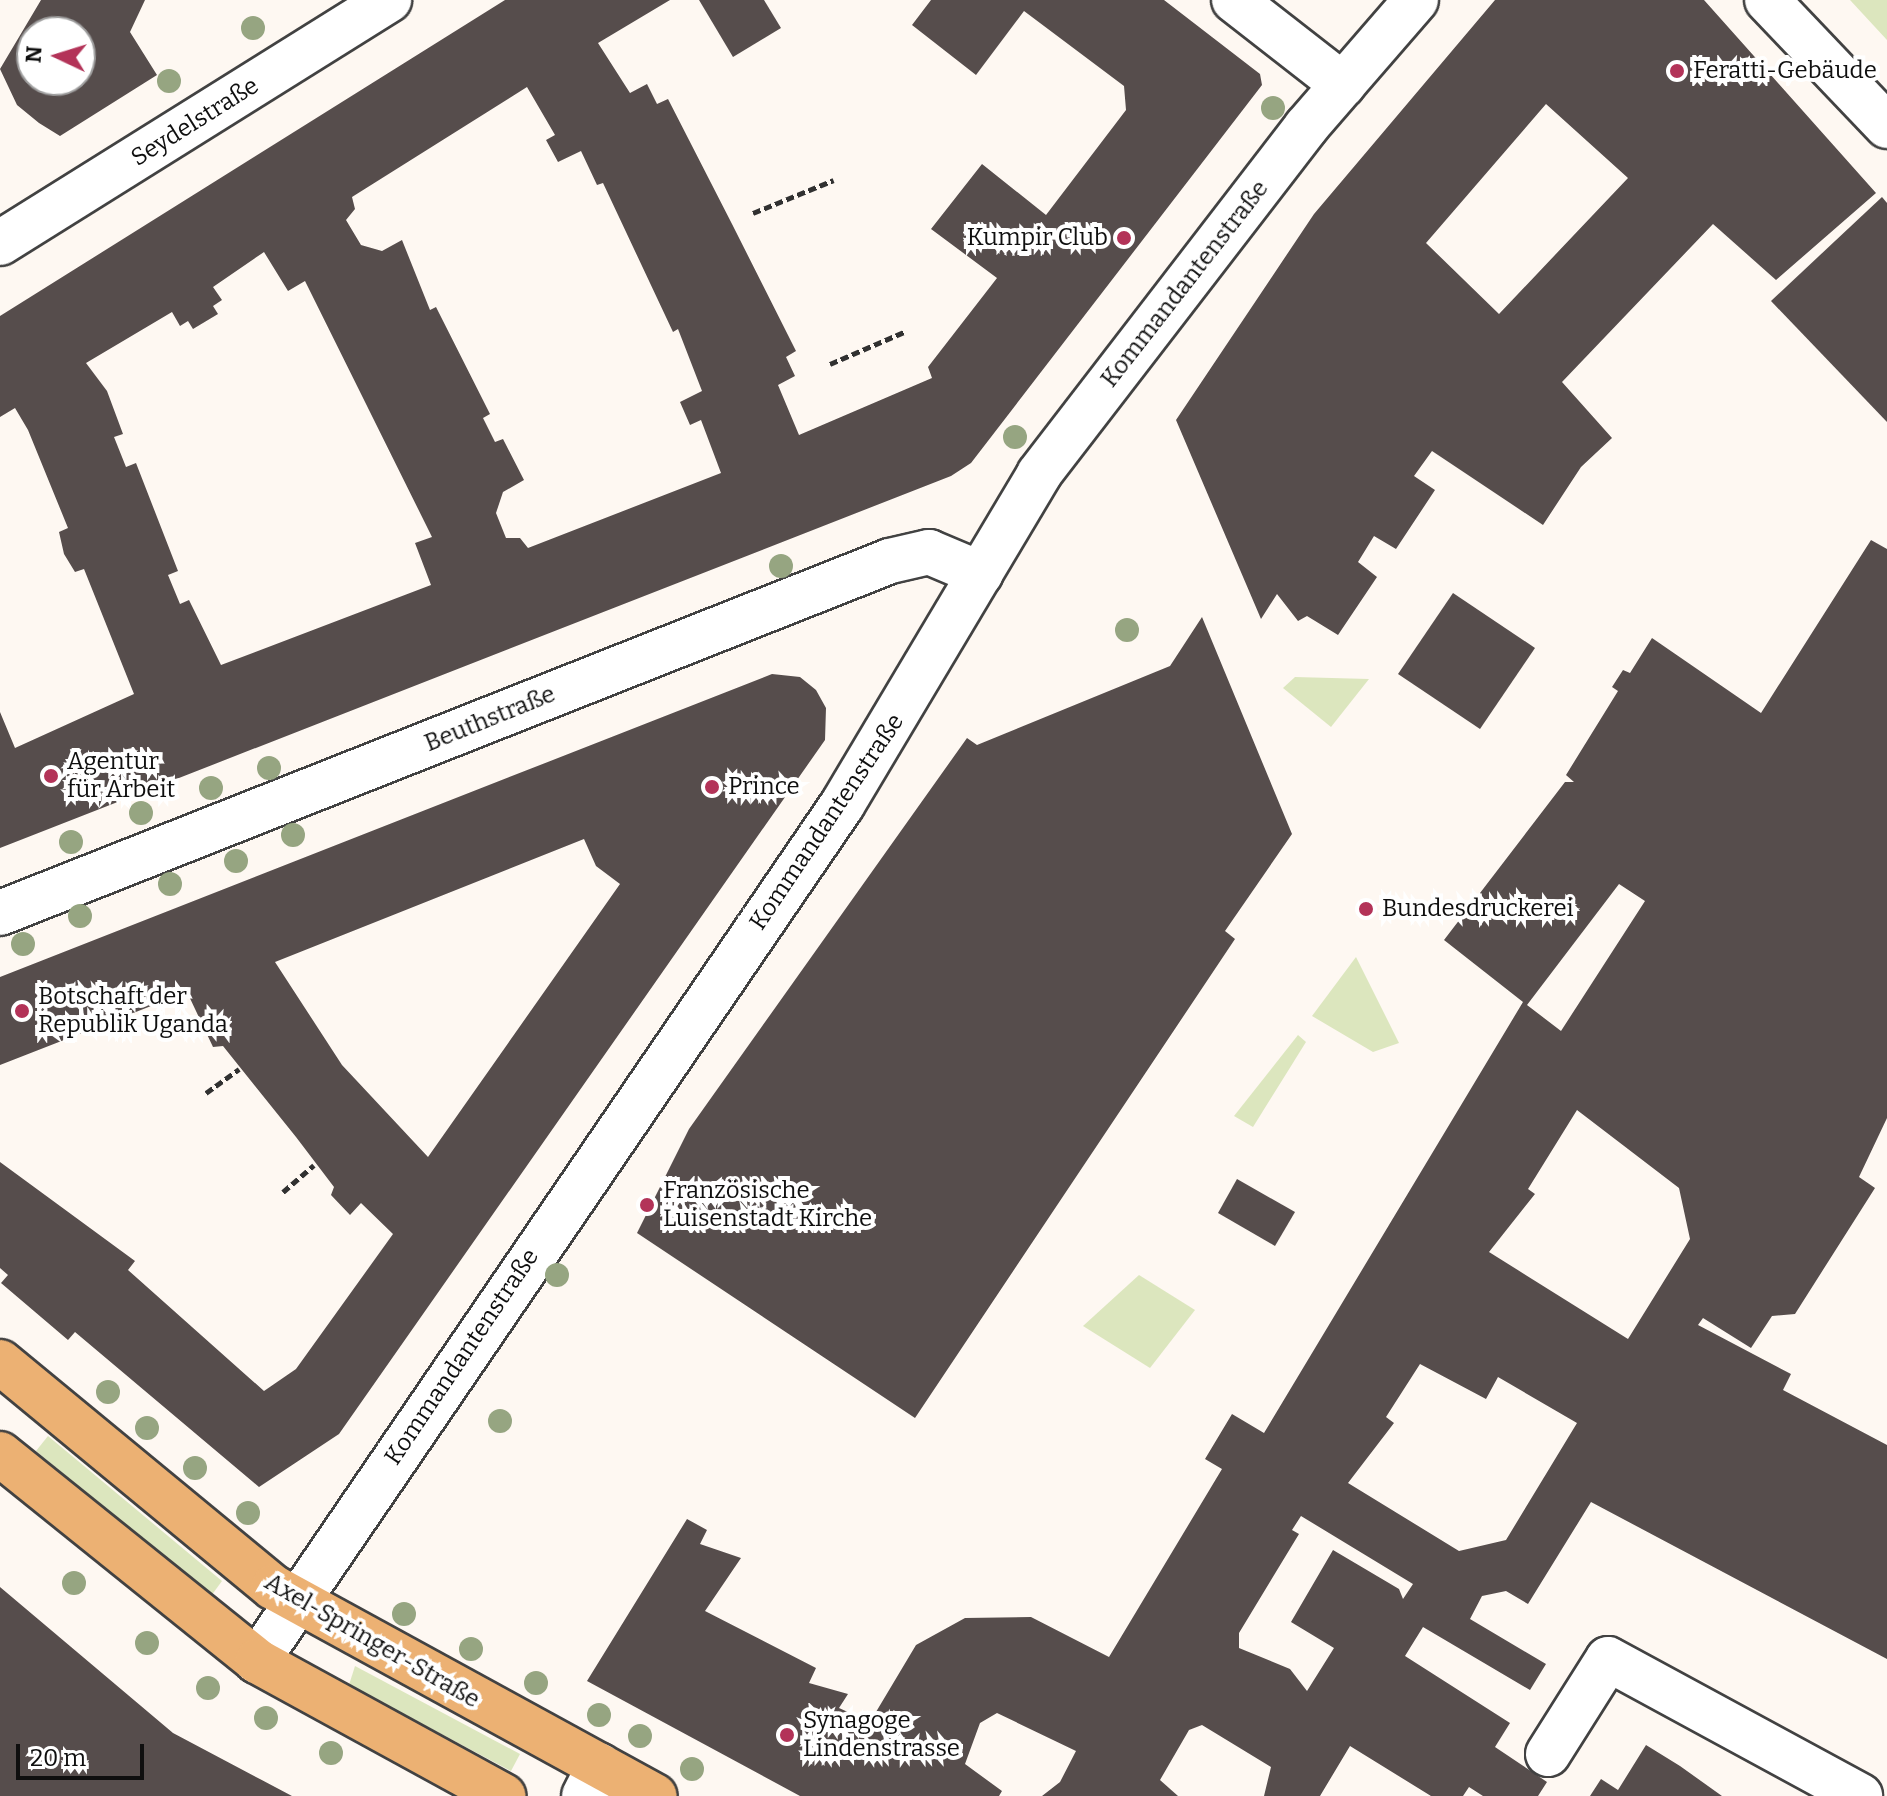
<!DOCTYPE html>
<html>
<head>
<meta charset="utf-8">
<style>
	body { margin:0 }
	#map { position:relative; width:1887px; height:1796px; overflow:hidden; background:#fef8f2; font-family:Bitter,serif }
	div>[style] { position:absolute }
	.green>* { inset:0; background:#dce6be }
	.building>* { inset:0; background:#564d4c }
	.path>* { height:5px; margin-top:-2.5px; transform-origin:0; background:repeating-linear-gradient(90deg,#313131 0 8px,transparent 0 12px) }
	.roads { filter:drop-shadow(2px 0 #424242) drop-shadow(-2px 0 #424242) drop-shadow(0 2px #424242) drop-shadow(0 -2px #424242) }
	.minor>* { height:44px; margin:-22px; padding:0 22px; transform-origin:22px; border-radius:22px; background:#fff }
	.major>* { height:44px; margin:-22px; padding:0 22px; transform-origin:22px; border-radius:22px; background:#ecb173 }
	.trees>* { width:24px; height:24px; margin:-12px; border-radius:50%; background:#96a581 }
	.dots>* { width:22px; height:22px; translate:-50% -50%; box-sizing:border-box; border:4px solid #fff; border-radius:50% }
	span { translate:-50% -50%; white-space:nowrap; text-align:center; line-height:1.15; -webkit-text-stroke:8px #fff; paint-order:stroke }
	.poi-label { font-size:24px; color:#0f0f0f }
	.left { translate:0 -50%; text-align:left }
	.right { translate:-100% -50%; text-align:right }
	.street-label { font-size:24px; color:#0f0f0f }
	.north { position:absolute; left:16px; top:16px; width:80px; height:80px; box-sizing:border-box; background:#fff; border:2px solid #9f9f9f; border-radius:50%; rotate:274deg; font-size:22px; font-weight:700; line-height:32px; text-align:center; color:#0f0f0f }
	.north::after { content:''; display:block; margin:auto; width:28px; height:36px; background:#b33358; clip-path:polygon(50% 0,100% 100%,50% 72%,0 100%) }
	.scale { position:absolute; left:16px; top:1744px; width:128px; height:36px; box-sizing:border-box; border:4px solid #0f0f0f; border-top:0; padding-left:10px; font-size:24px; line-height:28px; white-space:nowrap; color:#0f0f0f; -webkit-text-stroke:6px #fff; paint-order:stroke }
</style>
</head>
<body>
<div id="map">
	<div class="green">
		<div style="clip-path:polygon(1850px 0,1887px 0,1887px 40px)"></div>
		<div style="clip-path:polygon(1295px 677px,1369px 679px,1331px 727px,1283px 688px)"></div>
		<div style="clip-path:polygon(1356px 957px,1399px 1043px,1373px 1052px,1312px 1016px)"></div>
		<div style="clip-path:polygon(1298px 1035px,1306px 1042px,1253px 1127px,1234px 1116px)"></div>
		<div style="clip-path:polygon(1139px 1275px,1195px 1310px,1150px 1368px,1083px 1326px)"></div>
		<div style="clip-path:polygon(48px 1436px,222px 1581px,211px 1596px,36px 1451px)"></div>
		<div style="clip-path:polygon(355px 1666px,520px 1754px,511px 1771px,349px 1685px)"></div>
	</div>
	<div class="building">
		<div style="clip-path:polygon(evenodd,41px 0,145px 0,130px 32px,157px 75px,60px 136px,39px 123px,17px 105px,0 69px,41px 0,32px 32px,80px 32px,80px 80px,32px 80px,32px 32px)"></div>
		<div style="clip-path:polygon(evenodd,505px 0,670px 0,598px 43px,630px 93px,647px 84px,657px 104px,668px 99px,732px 224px,796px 351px,786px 357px,795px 376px,778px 385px,799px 435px,932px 378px,928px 367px,997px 278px,931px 229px,982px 164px,1046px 215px,1126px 110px,1124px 86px,1024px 11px,976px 75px,912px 25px,931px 0,1164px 0,1260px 74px,1262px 85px,971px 463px,951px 476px,0 848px,0 712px,15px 748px,134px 694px,84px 569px,75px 572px,64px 554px,59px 532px,68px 528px,28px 430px,15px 408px,0 417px,0 316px,505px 0,527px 87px,555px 135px,546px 140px,558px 162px,581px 151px,597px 185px,603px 183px,673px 332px,678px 329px,702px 391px,680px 402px,690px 425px,701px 420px,721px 473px,528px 548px,520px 538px,506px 538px,496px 513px,503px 492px,524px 480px,503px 439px,495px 442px,483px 418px,490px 414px,436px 307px,430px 310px,402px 240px,382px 251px,361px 245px,346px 220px,355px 209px,352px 197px,527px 87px,505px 0,264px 252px,288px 291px,305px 281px,432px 537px,415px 543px,431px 585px,221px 665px,189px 600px,180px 604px,168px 575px,178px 571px,136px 463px,126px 467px,114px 437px,123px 434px,107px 391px,86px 363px,172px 312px,180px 326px,188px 321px,193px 329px,218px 314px,213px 306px,222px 300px,213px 287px,264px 252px)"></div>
		<div style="clip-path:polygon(699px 0,764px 0,781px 28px,733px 57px)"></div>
		<div style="clip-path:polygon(evenodd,1495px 0,1704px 0,1876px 193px,1776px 280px,1713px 224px,1562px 382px,1612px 438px,1581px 467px,1543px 525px,1432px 451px,1414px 476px,1435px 490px,1396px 549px,1374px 536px,1358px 562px,1377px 577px,1338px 635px,1307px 616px,1298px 621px,1277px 594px,1261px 619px,1176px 420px,1314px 214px,1495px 0,1546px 104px,1628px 178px,1499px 314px,1426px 243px,1546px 104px)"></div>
		<div style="clip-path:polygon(1882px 197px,1887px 203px,1887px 422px,1771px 301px)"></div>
		<div style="clip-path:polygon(evenodd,1871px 540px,1887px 549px,1887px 1118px,1859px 1177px,1875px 1188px,1795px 1314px,1772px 1316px,1751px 1348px,1703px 1318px,1698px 1325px,1791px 1374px,1783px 1390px,1887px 1445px,1887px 1659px,1591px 1502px,1528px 1604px,1506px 1591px,1482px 1596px,1470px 1619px,1546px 1664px,1530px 1690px,1423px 1627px,1405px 1656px,1510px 1723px,1495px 1747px,1547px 1782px,1538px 1796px,1483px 1796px,1469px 1787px,1463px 1796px,1431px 1796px,1350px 1746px,1320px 1796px,1264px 1796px,1271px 1767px,1202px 1725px,1189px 1730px,1160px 1780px,1178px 1796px,1042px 1796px,1060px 1782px,1076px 1751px,997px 1713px,980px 1723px,965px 1764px,1002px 1791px,999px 1796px,800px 1796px,587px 1681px,687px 1519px,707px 1530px,700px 1544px,741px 1558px,705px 1611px,816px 1668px,809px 1683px,848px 1694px,839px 1708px,870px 1722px,916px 1645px,965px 1618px,1031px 1617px,1109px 1657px,1222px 1469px,1205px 1459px,1232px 1414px,1264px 1433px,1523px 1002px,1444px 940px,1565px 782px,1574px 782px,1566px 775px,1618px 691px,1612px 687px,1623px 670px,1630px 673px,1652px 638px,1761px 713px,1871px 540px,1619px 884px,1645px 901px,1561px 1031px,1527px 1005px,1619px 884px,1871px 540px,1577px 1110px,1679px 1188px,1690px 1239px,1628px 1339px,1489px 1252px,1535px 1194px,1528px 1189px,1577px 1110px,1871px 540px,1420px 1364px,1486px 1399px,1498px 1377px,1577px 1423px,1506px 1540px,1459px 1551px,1348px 1483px,1394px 1423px,1386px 1417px,1420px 1364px,1871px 540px,1301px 1516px,1413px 1584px,1403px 1599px,1399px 1589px,1333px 1550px,1291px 1622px,1334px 1648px,1307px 1691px,1290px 1669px,1239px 1648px,1239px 1633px,1299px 1534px,1292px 1530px,1301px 1516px)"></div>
		<div style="clip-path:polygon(1453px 593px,1535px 648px,1480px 729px,1398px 674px)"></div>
		<div style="clip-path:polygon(1202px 617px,1292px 834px,1225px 931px,1235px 939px,915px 1418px,637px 1233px,689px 1129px,967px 738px,977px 745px,1170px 666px)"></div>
		<div style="clip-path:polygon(evenodd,772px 674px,800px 677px,816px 690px,826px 708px,825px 740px,339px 1434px,259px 1487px,75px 1332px,68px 1340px,1px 1283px,8px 1275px,0 1268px,0 1162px,135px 1261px,128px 1270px,264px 1391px,296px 1369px,393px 1234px,361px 1203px,350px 1215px,331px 1195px,334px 1187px,296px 1137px,223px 1046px,213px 1047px,187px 992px,0 1065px,0 977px,772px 674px,584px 839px,596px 866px,620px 884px,428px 1157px,342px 1065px,275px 962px,584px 839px)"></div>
		<div style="clip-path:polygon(1237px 1179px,1295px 1212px,1275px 1246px,1218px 1213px)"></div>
		<div style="clip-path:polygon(0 1587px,173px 1733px,292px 1796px,0 1796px)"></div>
		<div style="clip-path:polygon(1646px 1745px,1680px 1766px,1722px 1796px,1590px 1796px,1601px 1779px,1618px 1790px)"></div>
	</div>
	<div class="path">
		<div style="left:753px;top:213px;width:87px;rotate:-22.2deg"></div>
		<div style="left:830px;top:364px;width:81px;rotate:-23.4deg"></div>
		<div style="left:206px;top:1093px;width:41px;rotate:-36deg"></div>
		<div style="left:283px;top:1192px;width:41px;rotate:-41.1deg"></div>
	</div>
	<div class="roads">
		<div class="minor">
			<div style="left:1234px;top:0;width:138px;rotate:37.9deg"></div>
			<div style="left:1767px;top:0;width:174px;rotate:46.4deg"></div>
			<div style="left:0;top:243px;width:459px;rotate:-32deg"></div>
			<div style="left:0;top:913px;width:957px;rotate:-21.58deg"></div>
			<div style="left:890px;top:561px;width:40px;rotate:-13deg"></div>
			<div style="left:929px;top:552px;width:56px;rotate:22.9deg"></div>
			<div style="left:257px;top:1661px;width:1037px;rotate:-55.65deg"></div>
			<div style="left:842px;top:805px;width:385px;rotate:-59.2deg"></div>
			<div style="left:1039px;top:474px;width:438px;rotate:-52.4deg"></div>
			<div style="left:1306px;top:127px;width:168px;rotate:-49.1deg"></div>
			<div style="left:1548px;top:1754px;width:112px;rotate:-57.7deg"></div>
			<div style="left:1608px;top:1659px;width:287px;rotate:28.5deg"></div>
			<div style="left:584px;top:1796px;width:34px;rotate:-63deg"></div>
		</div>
		<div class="major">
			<div style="left:0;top:1362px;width:354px;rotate:39.5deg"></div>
			<div style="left:273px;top:1587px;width:435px;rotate:28.7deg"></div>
			<div style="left:0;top:1454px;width:330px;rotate:38.8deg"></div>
			<div style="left:257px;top:1661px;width:281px;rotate:28.7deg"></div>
		</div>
	</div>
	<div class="trees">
		<div style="left:253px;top:28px"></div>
		<div style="left:169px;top:81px"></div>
		<div style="left:1273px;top:108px"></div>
		<div style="left:1015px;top:437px"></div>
		<div style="left:781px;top:566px"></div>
		<div style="left:1127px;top:630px"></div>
		<div style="left:269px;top:768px"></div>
		<div style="left:211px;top:788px"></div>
		<div style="left:141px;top:813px"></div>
		<div style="left:293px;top:835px"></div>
		<div style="left:71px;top:842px"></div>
		<div style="left:236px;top:861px"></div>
		<div style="left:170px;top:884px"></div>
		<div style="left:80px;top:916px"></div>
		<div style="left:23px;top:944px"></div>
		<div style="left:557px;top:1275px"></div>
		<div style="left:108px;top:1392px"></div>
		<div style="left:500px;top:1421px"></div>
		<div style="left:147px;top:1428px"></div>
		<div style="left:195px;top:1468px"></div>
		<div style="left:248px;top:1513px"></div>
		<div style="left:74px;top:1583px"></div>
		<div style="left:404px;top:1614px"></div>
		<div style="left:147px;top:1643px"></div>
		<div style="left:471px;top:1649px"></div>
		<div style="left:536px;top:1683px"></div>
		<div style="left:208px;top:1688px"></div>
		<div style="left:599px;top:1715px"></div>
		<div style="left:266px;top:1718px"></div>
		<div style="left:640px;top:1736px"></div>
		<div style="left:331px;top:1753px"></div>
		<div style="left:692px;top:1769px"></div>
	</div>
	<div class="dots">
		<div style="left:1677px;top:71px;background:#b33358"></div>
		<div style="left:1124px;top:238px;background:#b33358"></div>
		<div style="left:51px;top:776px;background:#b33358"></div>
		<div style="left:712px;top:787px;background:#b33358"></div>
		<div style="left:1366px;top:909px;background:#b33358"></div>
		<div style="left:22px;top:1011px;background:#b33358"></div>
		<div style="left:647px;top:1205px;background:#b33358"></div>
		<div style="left:787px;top:1735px;background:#b33358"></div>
	</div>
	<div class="poi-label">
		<span class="left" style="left:1693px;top:71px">Feratti-Gebäude</span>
		<span class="right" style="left:1108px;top:238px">Kumpir Club</span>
		<span class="left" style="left:67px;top:776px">Agentur<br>für Arbeit</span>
		<span class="left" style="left:728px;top:787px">Prince</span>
		<span class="left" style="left:1382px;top:909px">Bundesdruckerei</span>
		<span class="left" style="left:38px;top:1011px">Botschaft der<br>Republik Uganda</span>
		<span class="left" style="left:663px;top:1205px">Französische<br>Luisenstadt Kirche</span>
		<span class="left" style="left:803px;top:1735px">Synagoge<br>Lindenstrasse</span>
	</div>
	<div class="street-label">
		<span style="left:195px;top:122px;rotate:-32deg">Seydelstraße</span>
		<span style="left:1185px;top:284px;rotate:-52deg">Kommandantenstraße</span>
		<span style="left:490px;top:719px;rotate:-22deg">Beuthstraße</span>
		<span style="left:827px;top:822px;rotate:-56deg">Kommandantenstraße</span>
		<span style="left:462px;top:1357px;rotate:-56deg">Kommandantenstraße</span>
		<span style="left:372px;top:1641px;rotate:30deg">Axel-Springer-Straße</span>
	</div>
	<div class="north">N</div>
	<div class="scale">20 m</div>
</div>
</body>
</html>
